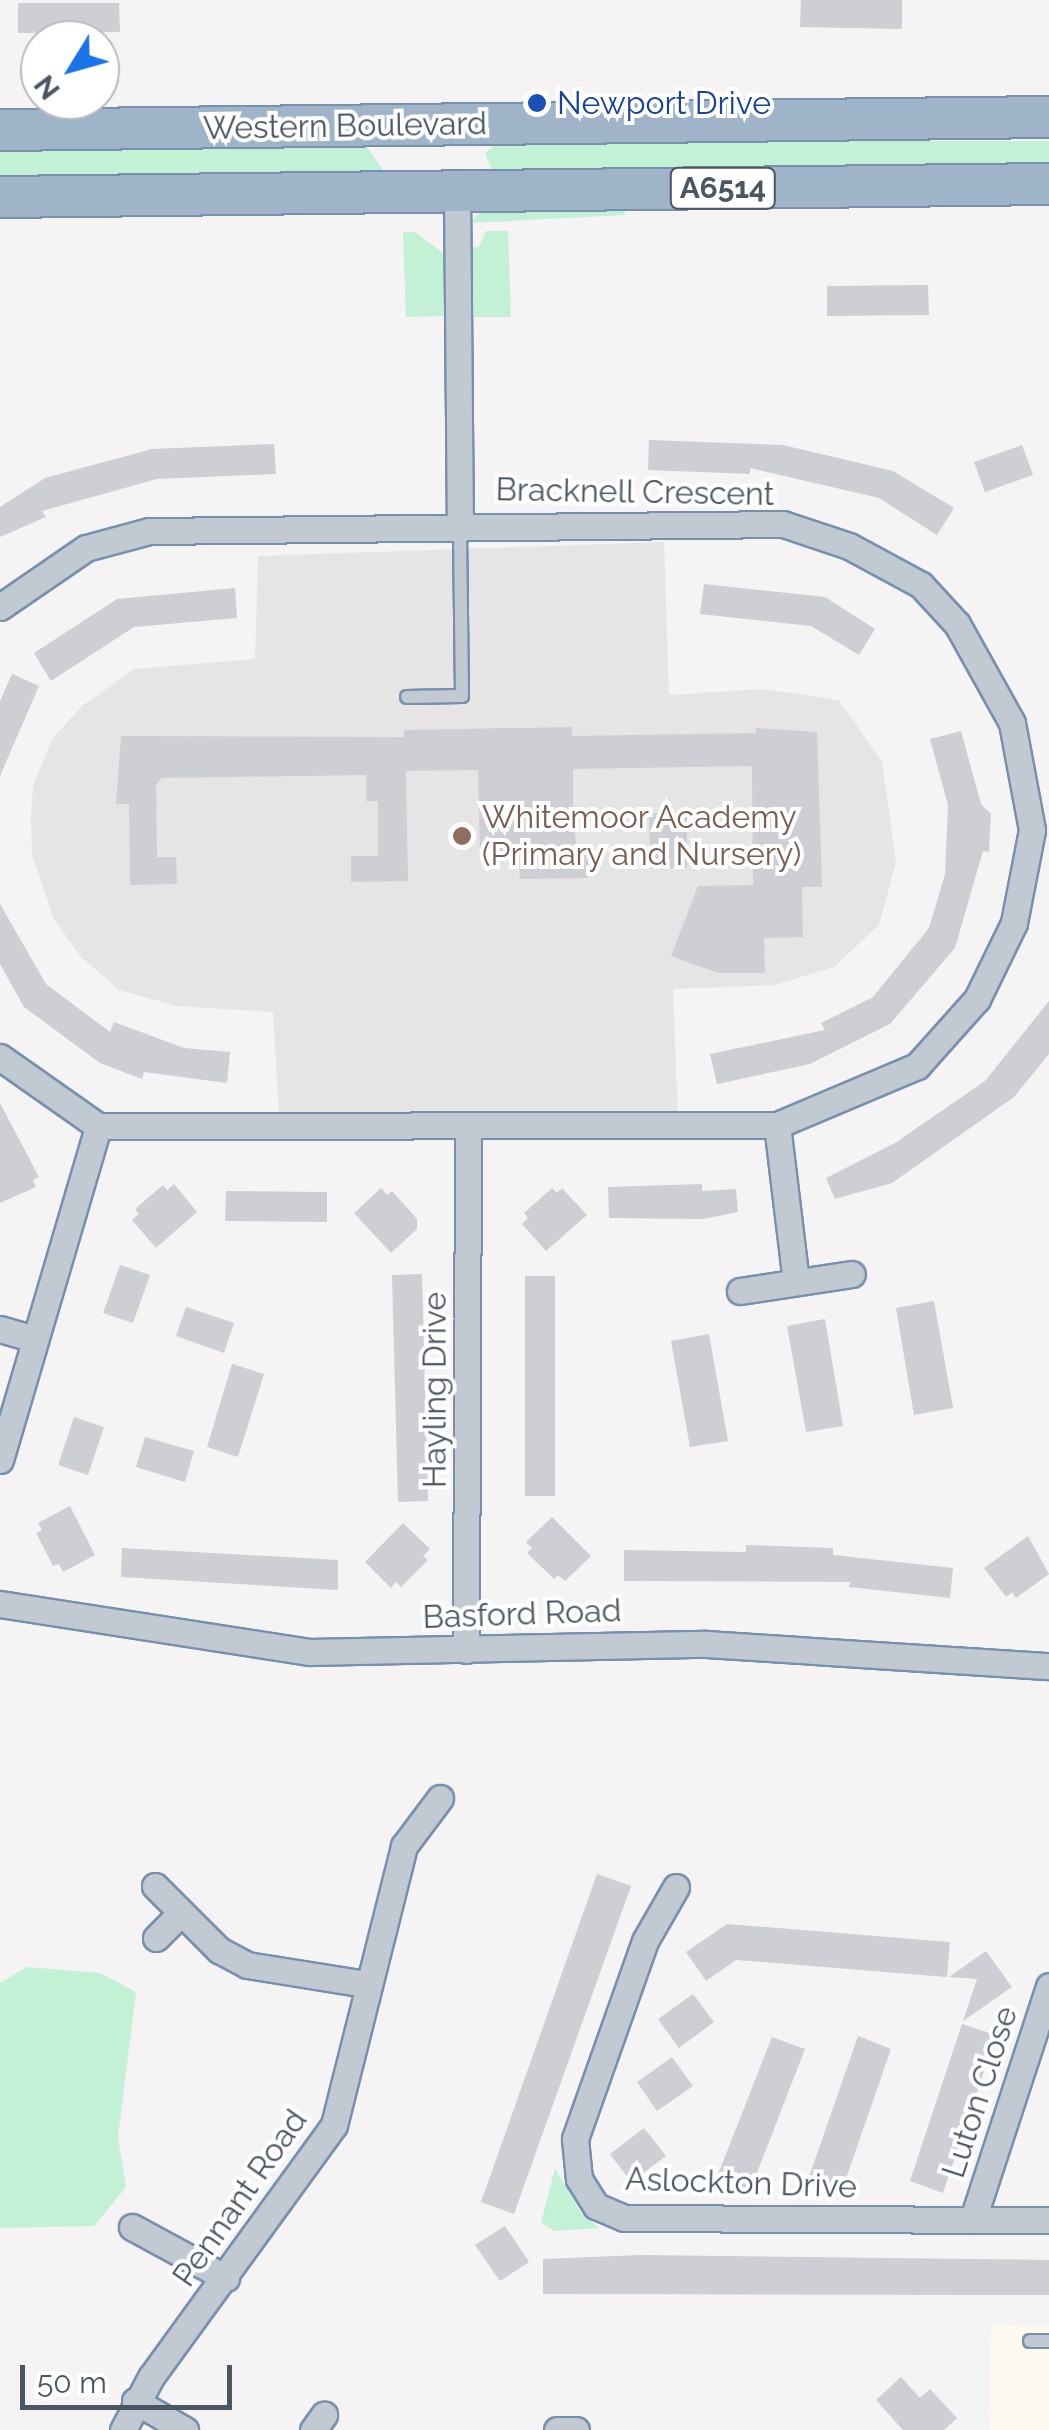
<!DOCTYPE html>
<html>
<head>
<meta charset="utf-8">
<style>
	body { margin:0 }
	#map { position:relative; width:1049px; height:2430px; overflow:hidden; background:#f5f3f3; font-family:Raleway,sans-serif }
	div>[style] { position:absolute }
	.commercial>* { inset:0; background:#fdf9ef }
	.education>* { inset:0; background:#e6e4e5 }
	.green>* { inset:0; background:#c3f1d5 }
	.building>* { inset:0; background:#cdcfd5 }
	.roads { filter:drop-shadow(2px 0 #7690ad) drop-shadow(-2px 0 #7690ad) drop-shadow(0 2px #7690ad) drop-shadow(0 -2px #7690ad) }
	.service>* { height:12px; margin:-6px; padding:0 6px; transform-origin:6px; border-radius:6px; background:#c1cad2 }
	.minor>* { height:25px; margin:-12.5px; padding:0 12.5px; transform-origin:12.5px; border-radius:12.5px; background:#c1cad2 }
	.trunk>* { height:40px; margin:-20px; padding:0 20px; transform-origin:20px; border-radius:20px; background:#9fb4c9 }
	.dots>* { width:28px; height:28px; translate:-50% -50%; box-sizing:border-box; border:5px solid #fff; border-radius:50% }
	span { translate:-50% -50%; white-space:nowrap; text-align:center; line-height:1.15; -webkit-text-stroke:8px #fff; paint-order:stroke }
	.shield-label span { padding:2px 8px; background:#fff; border:2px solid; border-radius:8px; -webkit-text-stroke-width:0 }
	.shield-label { font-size:30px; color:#4a5661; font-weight:700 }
	.transit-label { font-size:32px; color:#164399 }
	.left { translate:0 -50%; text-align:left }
	.street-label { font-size:32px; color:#4a5661 }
	.education-label { font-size:32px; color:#785e54 }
	.north { position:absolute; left:20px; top:20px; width:100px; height:100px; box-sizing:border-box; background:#fff; border:2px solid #b7bbc0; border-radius:50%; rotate:233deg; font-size:28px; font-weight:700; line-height:40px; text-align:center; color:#4a5661 }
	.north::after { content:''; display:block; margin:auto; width:35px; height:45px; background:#1a73e8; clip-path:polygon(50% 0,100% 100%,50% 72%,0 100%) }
	.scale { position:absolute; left:20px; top:2365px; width:212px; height:45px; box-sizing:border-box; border:5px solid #4a5661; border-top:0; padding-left:12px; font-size:30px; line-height:35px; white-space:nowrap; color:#4a5661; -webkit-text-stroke:8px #fff; paint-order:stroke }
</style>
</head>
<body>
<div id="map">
	<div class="commercial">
		<div style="clip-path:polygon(991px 2325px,1049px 2326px,1049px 2430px,990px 2430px)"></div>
	</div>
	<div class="education">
		<div style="clip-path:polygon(664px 542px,669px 695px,763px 689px,839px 700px,882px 762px,896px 862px,879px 925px,834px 967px,774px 985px,673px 989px,678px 1119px,279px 1113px,273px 1012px,177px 1006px,119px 990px,81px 957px,54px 919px,32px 855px,31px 817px,33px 786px,52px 739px,82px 706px,135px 669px,255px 659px,258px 556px)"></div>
	</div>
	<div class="green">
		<div style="clip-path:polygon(363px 141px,386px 175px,0 181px,0 149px)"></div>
		<div style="clip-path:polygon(500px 141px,1049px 141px,1049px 167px,493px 172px,485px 153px)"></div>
		<div style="clip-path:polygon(624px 204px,625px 215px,470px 223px,483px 208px)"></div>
		<div style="clip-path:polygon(486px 231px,508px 231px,511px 317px,470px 317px,468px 248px,479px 247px)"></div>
		<div style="clip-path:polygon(403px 232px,415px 232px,444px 254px,445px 316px,406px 317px)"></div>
		<div style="clip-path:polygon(27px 1967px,100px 1973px,136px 1992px,118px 2137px,126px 2187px,94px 2226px,0 2228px,0 1983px)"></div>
		<div style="clip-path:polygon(555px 2168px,581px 2213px,599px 2228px,554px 2231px,541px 2223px)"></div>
	</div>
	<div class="building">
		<div style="clip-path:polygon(801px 0,902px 0,902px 29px,800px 27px)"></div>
		<div style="clip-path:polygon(18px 3px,119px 3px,120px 32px,18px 33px)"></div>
		<div style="clip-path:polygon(928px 285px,929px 315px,827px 316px,827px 286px)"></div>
		<div style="clip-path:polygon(649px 440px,783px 445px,893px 471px,954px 508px,937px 535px,879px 498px,750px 468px,750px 474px,648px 470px)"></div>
		<div style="clip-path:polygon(274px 444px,276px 474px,157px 479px,42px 511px,46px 517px,0 537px,0 507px,45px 478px,152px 449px)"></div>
		<div style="clip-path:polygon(1022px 445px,1033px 475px,985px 492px,974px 462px)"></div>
		<div style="clip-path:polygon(704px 584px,825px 597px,875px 629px,859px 655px,811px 626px,700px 614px)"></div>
		<div style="clip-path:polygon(235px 588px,237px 618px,134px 627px,51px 681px,34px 653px,117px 599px)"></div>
		<div style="clip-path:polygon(12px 674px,39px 686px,0 776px,0 701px)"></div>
		<div style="clip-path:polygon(572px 727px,572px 736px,756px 733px,756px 728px,817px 732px,822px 887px,802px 887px,803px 937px,764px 938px,765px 973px,718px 973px,671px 956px,698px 886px,753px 885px,752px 766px,573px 769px,573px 823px,578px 854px,588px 854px,588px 878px,520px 879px,519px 854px,480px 854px,478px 770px,406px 771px,408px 881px,351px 882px,351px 856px,378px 856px,378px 801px,366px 801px,366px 775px,162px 778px,156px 785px,157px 857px,176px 857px,177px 884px,130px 885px,129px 804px,116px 804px,121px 736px,404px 737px,404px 730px)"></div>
		<div style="clip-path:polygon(961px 731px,981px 804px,991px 814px,989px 852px,983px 851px,955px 948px,890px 1024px,810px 1064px,717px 1084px,710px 1054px,825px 1030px,821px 1023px,873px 997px,929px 928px,945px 874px,948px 805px,930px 739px)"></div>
		<div style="clip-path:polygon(687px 812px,687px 868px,650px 869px,649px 813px)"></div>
		<div style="clip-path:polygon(0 904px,46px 984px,110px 1032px,114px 1022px,184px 1048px,230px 1052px,227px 1083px,144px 1072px,142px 1079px,100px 1063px,24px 1007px,0 964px)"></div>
		<div style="clip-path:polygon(1049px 1001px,1049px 1054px,1014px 1097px,892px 1183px,835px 1199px,826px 1178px,895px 1143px,985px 1081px)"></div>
		<div style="clip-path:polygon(0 1103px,39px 1177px,33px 1180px,36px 1187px,0 1203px)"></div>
		<div style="clip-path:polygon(174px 1184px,197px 1212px,156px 1248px,132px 1220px,139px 1214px,135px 1209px,163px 1185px,167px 1190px)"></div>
		<div style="clip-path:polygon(702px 1184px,702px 1191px,736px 1189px,738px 1212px,703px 1219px,609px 1218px,608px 1187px)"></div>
		<div style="clip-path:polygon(381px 1188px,387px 1195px,392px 1191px,417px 1219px,417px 1229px,391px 1253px,354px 1213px)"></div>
		<div style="clip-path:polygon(552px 1188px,557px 1193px,562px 1188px,587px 1215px,546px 1251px,522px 1224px,528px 1218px,524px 1213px)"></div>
		<div style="clip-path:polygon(226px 1191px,327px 1192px,327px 1222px,225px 1221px)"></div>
		<div style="clip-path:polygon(120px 1265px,150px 1275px,133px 1323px,103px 1313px)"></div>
		<div style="clip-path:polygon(422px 1274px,428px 1501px,398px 1502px,392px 1275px)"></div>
		<div style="clip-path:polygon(525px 1276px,555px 1276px,555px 1496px,525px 1496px)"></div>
		<div style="clip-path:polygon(934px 1301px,953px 1408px,914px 1415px,896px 1308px)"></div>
		<div style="clip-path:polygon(186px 1307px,234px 1323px,224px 1353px,176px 1336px)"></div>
		<div style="clip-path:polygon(825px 1319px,843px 1426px,806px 1432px,787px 1326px)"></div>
		<div style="clip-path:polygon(709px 1334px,728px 1441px,690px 1447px,671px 1341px)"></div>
		<div style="clip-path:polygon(232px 1364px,264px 1374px,238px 1457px,207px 1447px)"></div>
		<div style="clip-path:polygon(74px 1417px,104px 1427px,88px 1475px,58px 1465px)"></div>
		<div style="clip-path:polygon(145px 1437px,194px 1451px,185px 1482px,136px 1467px)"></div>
		<div style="clip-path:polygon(70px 1506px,95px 1555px,63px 1572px,59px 1564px,53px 1566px,36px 1533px,42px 1530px,38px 1523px)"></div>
		<div style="clip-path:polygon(552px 1517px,591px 1556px,565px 1581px,558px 1575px,554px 1579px,527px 1553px,532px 1548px,526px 1542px)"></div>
		<div style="clip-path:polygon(403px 1523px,430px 1549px,423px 1556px,428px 1560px,401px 1587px,396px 1582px,391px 1588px,365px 1562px)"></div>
		<div style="clip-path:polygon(1028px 1536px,1049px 1574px,1016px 1598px,1012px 1592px,1006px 1597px,984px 1568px)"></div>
		<div style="clip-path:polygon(746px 1545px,833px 1548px,833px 1555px,953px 1568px,950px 1598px,849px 1587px,850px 1582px,624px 1581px,624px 1550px,746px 1552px)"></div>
		<div style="clip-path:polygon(122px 1548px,338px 1560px,338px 1590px,121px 1577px)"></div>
		<div style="clip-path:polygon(597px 1874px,631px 1886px,514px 2214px,481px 2202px)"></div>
		<div style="clip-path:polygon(727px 1924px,950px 1942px,947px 1977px,736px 1960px,706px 1981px,686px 1952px)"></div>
		<div style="clip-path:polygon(986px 1951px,1012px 1987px,963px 2021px,977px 1979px,949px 1977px)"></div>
		<div style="clip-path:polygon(693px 1994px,714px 2022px,679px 2048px,658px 2019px)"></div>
		<div style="clip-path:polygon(962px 2024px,996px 2035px,943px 2193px,910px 2181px)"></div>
		<div style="clip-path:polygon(858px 2036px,891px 2049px,841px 2193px,808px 2180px)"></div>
		<div style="clip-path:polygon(772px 2037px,805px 2049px,750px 2191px,717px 2177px)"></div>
		<div style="clip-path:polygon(672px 2057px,693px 2086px,657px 2111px,637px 2082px)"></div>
		<div style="clip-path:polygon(644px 2128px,666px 2156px,631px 2182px,610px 2154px)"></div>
		<div style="clip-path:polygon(505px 2226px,529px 2262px,500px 2281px,475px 2245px)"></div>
		<div style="clip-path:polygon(641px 2255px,1049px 2260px,1049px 2295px,543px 2294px,543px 2259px)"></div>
		<div style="clip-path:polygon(901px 2377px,920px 2398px,930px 2389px,957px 2418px,944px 2430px,903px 2430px,876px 2400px)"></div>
	</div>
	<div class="roads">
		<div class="service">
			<div style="left:407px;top:697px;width:55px;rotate:-1deg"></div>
			<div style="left:462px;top:696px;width:170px;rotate:-90.7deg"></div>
			<div style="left:1030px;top:2341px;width:19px"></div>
		</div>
		<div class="minor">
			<div style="left:457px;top:190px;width:333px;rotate:89.5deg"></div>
			<div style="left:0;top:607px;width:104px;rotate:-34.5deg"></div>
			<div style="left:86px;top:548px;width:65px;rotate:-15.1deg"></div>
			<div style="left:149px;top:531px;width:634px;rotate:-0.63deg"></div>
			<div style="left:783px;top:524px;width:70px;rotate:18.4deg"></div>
			<div style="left:849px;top:546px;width:82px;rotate:28.4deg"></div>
			<div style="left:921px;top:585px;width:53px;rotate:47.3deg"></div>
			<div style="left:957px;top:624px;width:113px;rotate:60.9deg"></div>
			<div style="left:1012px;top:723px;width:109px;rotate:79.4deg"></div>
			<div style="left:1032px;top:830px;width:95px;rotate:101deg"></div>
			<div style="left:1014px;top:923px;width:85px;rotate:116deg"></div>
			<div style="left:977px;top:999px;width:90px;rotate:131.8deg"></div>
			<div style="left:917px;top:1066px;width:152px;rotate:157.1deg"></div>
			<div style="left:777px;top:1125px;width:679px;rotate:179.92deg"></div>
			<div style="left:98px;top:1126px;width:120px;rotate:-144.9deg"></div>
			<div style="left:777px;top:1125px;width:157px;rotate:83.1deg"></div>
			<div style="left:740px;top:1291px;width:113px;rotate:-8.6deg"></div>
			<div style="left:0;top:1329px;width:35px;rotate:16deg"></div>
			<div style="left:0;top:1460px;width:348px;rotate:-73.6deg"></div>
			<div style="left:0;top:1604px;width:313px;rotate:8.8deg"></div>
			<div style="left:309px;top:1652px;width:397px;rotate:-1.2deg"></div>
			<div style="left:706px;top:1644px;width:344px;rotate:3.7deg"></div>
			<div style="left:466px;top:1650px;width:521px;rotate:-89.78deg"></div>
			<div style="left:155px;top:1886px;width:91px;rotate:45deg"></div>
			<div style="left:219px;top:1950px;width:32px;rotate:28deg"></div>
			<div style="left:247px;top:1965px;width:121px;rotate:9.1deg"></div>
			<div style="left:676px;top:1887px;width:62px;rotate:119.9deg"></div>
			<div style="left:645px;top:1941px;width:210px;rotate:109.5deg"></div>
			<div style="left:575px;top:2139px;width:40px;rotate:84.3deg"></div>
			<div style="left:579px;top:2179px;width:32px;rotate:58deg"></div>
			<div style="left:596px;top:2206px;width:30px;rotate:23deg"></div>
			<div style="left:624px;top:2218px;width:425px;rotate:0.3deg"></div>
			<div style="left:156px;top:1938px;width:34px;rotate:-45deg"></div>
			<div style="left:973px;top:2219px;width:245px;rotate:-71.9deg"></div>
			<div style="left:132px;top:2227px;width:107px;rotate:28.5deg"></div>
			<div style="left:135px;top:2401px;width:58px;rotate:30.1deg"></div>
			<div style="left:123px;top:2430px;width:60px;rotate:-62.2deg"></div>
			<div style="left:151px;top:2377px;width:311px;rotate:-54deg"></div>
			<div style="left:334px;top:2125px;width:288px;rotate:-75.9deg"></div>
			<div style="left:404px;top:1846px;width:60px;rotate:-53.1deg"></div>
			<div style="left:313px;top:2430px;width:19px;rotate:-54deg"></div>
			<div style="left:557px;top:2430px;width:19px"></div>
		</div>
		<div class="trunk">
			<div style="left:0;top:130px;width:1049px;rotate:-0.71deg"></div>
			<div style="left:0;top:197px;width:1049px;rotate:-0.71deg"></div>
		</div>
	</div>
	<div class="dots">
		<div style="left:537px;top:103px;background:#1a4fb4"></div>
		<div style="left:462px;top:836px;background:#8d6e63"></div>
	</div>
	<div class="shield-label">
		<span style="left:723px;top:188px">A6514</span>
	</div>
	<div class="transit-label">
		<span class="left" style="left:557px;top:103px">Newport Drive</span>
	</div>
	<div class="street-label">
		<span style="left:345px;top:126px;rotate:-1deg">Western Boulevard</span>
		<span style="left:635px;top:492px;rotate:1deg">Bracknell Crescent</span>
		<span style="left:435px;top:1390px;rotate:-90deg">Hayling Drive</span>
		<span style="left:522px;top:1614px;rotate:-2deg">Basford Road</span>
		<span style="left:980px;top:2092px;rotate:-72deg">Luton Close</span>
		<span style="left:741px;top:2183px;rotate:2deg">Aslockton Drive</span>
		<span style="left:240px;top:2198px;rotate:-55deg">Pennant Road</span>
	</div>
	<div class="education-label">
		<span class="left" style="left:482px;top:836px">Whitemoor Academy<br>(Primary and Nursery)</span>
	</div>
	<div class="north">N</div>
	<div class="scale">50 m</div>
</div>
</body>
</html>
